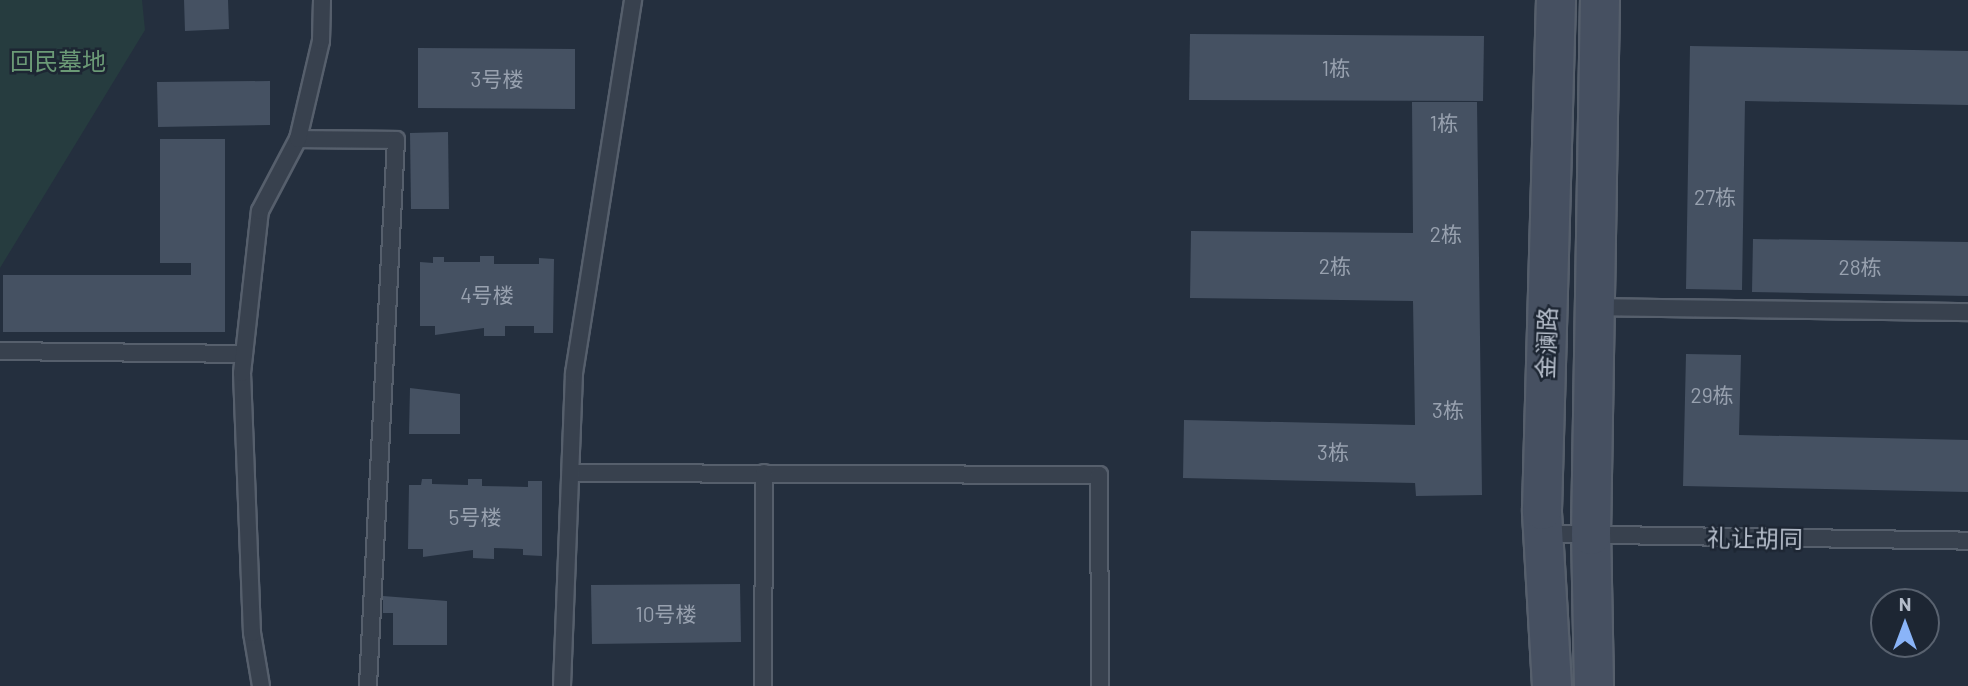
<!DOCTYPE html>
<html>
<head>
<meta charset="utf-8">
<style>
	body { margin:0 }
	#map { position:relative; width:1968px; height:686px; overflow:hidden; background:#242f3e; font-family:Barlow,"Noto Sans SC",sans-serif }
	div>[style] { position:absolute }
	.green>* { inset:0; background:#263c3f }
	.building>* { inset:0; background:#455162 }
	.roads { filter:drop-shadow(2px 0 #565f6c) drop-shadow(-2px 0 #565f6c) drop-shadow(0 2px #565f6c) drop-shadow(0 -2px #565f6c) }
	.lane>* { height:16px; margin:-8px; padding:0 8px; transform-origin:8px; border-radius:8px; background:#38414e }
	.secondary>* { height:38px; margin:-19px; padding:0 19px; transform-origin:19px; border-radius:19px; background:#465061 }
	span { translate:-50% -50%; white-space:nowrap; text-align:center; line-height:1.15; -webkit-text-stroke:5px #1d2633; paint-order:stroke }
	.number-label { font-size:21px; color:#98a1af }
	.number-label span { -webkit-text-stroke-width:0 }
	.park-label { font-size:24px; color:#6b9a76 }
	.street-label { font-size:24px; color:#b4bcc9 }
	.north { position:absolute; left:1870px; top:588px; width:70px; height:70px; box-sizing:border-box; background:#1d2633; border:2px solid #59626f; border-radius:50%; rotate:0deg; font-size:19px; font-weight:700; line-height:28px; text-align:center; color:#b4bcc9 }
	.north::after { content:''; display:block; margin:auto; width:24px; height:32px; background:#8ab4f8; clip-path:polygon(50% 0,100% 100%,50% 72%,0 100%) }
</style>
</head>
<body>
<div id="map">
	<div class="green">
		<div style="clip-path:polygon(0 0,142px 0,145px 30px,0 268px)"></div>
	</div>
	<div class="building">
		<div style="clip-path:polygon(184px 0,228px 0,229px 29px,185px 31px)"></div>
		<div style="clip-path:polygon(1190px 34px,1484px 36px,1483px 101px,1189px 100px)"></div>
		<div style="clip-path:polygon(1690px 46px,1968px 51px,1968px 105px,1745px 101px,1742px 290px,1686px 289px)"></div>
		<div style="clip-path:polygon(418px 48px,575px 49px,575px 109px,418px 108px)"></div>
		<div style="clip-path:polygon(270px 81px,270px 125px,158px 127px,157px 82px)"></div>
		<div style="clip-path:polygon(1412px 102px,1477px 102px,1482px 495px,1416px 496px,1415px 483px,1183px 478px,1184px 420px,1415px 425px,1413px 301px,1190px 298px,1191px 231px,1413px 233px)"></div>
		<div style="clip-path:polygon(448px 132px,449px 209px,411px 209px,410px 133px)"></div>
		<div style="clip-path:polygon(160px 139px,225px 139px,225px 332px,3px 332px,3px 275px,191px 275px,191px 263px,160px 263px)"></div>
		<div style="clip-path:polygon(1753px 239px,1968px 242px,1968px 296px,1752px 292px)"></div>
		<div style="clip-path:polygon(480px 256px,494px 256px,494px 264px,539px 264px,539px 258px,554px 259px,553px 333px,534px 333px,534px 326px,505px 326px,505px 336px,484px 336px,484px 328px,435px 335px,435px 326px,420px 326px,420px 262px,433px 263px,433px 257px,444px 257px,444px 262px,480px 262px)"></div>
		<div style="clip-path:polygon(1686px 354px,1741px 355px,1739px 435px,1968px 440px,1968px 492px,1683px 486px)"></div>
		<div style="clip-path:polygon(410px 388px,460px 394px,460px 434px,409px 434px)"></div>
		<div style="clip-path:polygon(422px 479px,432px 479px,432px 484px,468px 485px,468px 479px,482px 479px,482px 486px,528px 487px,528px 481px,542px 481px,542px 556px,523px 555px,523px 549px,494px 548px,494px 559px,473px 558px,473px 550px,423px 557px,423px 549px,408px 549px,409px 485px,421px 485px)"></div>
		<div style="clip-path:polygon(740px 584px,741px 642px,592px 644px,591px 585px)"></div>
		<div style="clip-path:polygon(383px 596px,447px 601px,447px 645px,393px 645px,393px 613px,383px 613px)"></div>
	</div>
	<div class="roads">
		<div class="lane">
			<div style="left:298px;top:139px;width:98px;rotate:0.6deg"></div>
			<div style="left:396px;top:140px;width:547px;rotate:92.94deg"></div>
			<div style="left:1595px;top:307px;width:373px;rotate:0.8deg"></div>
			<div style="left:0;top:351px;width:244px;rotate:0.7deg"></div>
			<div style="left:571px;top:473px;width:528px;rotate:0.22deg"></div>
			<div style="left:1099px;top:475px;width:211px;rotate:89.7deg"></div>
			<div style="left:1544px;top:534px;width:424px;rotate:0.9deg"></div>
			<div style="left:261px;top:686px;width:54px;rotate:-99.6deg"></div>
			<div style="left:252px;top:633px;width:260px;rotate:-92.2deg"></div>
			<div style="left:242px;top:373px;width:163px;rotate:-83.7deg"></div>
			<div style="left:260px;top:211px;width:81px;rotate:-62.2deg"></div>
			<div style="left:298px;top:139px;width:101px;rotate:-76.8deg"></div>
			<div style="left:321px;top:41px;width:41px;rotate:-88.6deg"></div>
			<div style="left:562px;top:686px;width:313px;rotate:-87.8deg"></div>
			<div style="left:574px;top:373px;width:378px;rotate:-81deg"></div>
			<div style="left:763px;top:686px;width:213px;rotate:-89.7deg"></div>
		</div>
		<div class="secondary">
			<div style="left:1552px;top:686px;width:176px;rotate:-93.3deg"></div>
			<div style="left:1542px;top:510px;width:510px;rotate:-88.43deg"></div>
			<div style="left:1594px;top:686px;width:151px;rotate:-91.1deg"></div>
			<div style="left:1591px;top:535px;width:535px;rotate:-89.04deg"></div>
		</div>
	</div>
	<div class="number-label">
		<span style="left:1336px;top:68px">1栋</span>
		<span style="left:497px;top:79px">3号楼</span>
		<span style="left:1444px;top:123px">1栋</span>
		<span style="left:1715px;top:197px">27栋</span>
		<span style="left:1446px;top:234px">2栋</span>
		<span style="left:1335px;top:266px">2栋</span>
		<span style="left:1860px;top:267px">28栋</span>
		<span style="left:487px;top:295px">4号楼</span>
		<span style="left:1712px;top:395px">29栋</span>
		<span style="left:1448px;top:410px">3栋</span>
		<span style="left:1333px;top:452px">3栋</span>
		<span style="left:475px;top:517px">5号楼</span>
		<span style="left:666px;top:614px">10号楼</span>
	</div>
	<div class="park-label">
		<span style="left:58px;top:61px">回民墓地</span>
	</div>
	<div class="street-label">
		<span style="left:1546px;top:343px;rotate:-88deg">金澜路</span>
		<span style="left:1755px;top:538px;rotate:1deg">礼让胡同</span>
	</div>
	<div class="north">N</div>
</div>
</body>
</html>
